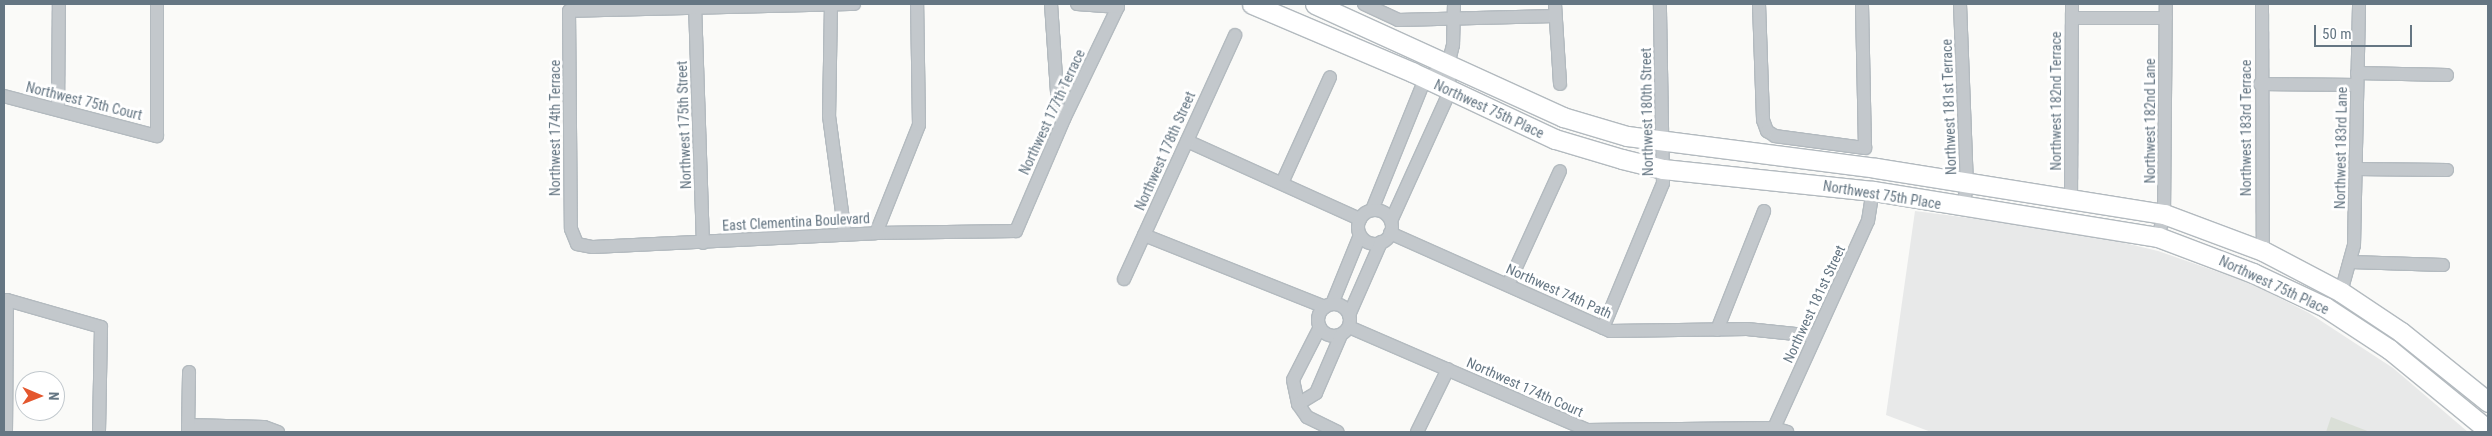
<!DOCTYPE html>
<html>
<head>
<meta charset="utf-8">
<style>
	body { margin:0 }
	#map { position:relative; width:2492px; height:436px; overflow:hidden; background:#fafaf8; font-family:"Roboto Condensed",sans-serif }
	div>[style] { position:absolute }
	.built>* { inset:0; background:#e8e9e9 }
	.green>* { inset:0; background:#dadfd7 }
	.roads { filter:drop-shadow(1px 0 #b3babf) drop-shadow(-1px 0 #b3babf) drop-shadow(0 1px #b3babf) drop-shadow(0 -1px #b3babf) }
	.street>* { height:12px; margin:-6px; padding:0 6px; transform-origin:6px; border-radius:6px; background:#c3c8cc }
	.street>.ring { margin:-6px; padding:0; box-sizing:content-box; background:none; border:12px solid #c3c8cc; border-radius:50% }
	.secondary>* { height:19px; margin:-9.5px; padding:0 9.5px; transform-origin:9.5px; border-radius:9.5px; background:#fff }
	span { translate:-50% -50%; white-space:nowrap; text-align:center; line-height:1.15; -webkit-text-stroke:5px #fff; paint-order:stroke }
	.street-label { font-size:14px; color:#657683 }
	.frame { position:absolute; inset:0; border:5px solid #657683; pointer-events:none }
	.north { position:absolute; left:15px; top:371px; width:50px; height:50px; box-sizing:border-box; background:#fff; border:1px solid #c1c8cd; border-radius:50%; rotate:91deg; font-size:14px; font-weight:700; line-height:20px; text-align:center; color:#657683 }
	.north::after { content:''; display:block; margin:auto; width:18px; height:22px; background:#e4572e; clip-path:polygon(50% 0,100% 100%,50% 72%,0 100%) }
	.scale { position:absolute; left:2314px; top:25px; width:98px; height:22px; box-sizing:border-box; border:2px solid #657683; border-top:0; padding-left:6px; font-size:15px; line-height:18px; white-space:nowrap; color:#657683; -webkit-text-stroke:4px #fff; paint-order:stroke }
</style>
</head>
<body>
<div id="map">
	<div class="built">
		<div style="clip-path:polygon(1915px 211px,2079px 232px,2158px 251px,2250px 283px,2309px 313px,2393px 368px,2468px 432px,1931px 432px,1886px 415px)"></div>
	</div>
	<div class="green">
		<div style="clip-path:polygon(2331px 417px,2370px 432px,2326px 432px)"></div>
	</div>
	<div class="roads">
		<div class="street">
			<div style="left:695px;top:4px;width:239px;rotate:88.1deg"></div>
			<div style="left:831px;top:4px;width:112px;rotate:91deg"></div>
			<div style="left:829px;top:116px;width:120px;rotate:82.3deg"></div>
			<div style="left:854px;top:4px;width:285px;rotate:178.6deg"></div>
			<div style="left:569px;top:11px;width:218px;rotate:89.5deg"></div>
			<div style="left:571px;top:229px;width:16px;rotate:68deg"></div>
			<div style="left:577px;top:244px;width:16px;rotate:11deg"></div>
			<div style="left:593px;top:247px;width:283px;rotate:-2.8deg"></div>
			<div style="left:876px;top:233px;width:140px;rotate:-0.8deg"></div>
			<div style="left:1016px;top:231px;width:122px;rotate:-66.8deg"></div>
			<div style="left:1064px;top:119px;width:124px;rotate:-64.3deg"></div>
			<div style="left:1118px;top:7px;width:41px;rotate:-175.8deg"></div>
			<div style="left:1051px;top:4px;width:103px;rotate:86.1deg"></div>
			<div style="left:1058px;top:107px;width:13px;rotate:63deg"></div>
			<div style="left:1364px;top:4px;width:38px;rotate:25deg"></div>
			<div style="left:1398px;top:20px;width:157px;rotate:-1.5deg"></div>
			<div style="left:1555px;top:4px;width:80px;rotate:86.4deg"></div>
			<div style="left:1759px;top:4px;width:116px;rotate:88deg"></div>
			<div style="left:1763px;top:120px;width:12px;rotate:70deg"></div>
			<div style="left:1767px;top:131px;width:9px;rotate:32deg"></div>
			<div style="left:1775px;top:136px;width:91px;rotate:7.6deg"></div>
			<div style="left:1865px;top:148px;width:144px;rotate:-91.2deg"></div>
			<div style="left:1960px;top:4px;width:180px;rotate:87.8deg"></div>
			<div style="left:1967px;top:184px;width:24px;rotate:99deg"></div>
			<div style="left:2262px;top:4px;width:247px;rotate:89.8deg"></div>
			<div style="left:2072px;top:18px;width:94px"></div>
			<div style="left:2357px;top:73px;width:90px;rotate:1.3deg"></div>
			<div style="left:2260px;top:84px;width:97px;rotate:0.6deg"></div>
			<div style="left:4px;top:96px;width:158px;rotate:14.7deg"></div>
			<div style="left:157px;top:136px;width:132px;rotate:-90deg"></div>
			<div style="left:58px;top:109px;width:105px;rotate:-89.5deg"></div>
			<div style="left:1187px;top:141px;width:190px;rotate:24.3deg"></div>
			<div style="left:2356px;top:169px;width:91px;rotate:0.6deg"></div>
			<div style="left:1282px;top:183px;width:116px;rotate:-65.6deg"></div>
			<div style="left:2071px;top:198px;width:194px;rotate:-89.7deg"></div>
			<div style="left:1372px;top:210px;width:141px;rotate:-68deg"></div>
			<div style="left:1425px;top:79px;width:27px;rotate:-31deg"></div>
			<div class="ring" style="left:1358px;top:210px;width:22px;height:22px"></div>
			<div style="left:1391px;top:221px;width:143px;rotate:-65.6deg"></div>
			<div style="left:1450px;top:91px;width:26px;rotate:-94deg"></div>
			<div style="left:1448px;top:65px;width:21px;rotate:-76deg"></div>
			<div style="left:1453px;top:45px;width:41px;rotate:-88.6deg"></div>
			<div style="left:876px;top:233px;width:116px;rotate:-68.3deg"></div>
			<div style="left:919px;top:125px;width:121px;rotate:-90.9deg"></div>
			<div style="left:1390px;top:233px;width:241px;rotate:24deg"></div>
			<div style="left:1610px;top:331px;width:137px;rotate:-0.8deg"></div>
			<div style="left:1747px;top:329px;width:68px;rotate:5.9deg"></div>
			<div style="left:1144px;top:235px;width:195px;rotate:21.7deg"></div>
			<div style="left:2158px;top:237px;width:24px;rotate:-75deg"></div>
			<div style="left:2164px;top:214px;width:210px;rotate:-89.5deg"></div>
			<div style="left:2351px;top:262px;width:92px;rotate:1.9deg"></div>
			<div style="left:1124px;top:279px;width:268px;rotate:-65.5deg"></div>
			<div style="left:1508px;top:285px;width:125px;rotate:-65.5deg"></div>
			<div style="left:2341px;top:292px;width:49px;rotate:-74.5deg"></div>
			<div style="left:2354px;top:245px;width:241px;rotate:-88.8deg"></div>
			<div style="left:1332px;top:304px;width:74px;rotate:-67.9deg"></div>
			<div class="ring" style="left:1318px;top:304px;width:20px;height:20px"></div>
			<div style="left:1349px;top:315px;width:80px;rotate:-66.3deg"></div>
			<div style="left:1320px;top:327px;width:59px;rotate:117deg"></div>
			<div style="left:1293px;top:380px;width:25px;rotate:78deg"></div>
			<div style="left:1298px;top:404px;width:16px;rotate:55deg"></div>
			<div style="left:1307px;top:417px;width:34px;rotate:26deg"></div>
			<div style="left:1349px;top:327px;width:259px;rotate:23.4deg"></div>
			<div style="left:1587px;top:430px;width:187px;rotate:-0.6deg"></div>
			<div style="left:1774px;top:428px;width:14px;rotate:17deg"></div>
			<div style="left:1603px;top:328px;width:157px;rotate:-67.5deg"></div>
			<div style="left:1663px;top:183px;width:179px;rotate:-91deg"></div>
			<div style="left:1717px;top:330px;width:128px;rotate:-68.4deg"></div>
			<div style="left:1298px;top:404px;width:21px;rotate:-31deg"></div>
			<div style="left:1316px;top:393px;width:63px;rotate:-66.7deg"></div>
			<div style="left:188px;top:425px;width:76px;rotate:1.5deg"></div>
			<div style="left:264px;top:427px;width:15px;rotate:20deg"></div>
			<div style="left:1774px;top:428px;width:227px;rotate:-65.6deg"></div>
			<div style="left:1868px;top:221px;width:30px;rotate:-81deg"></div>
			<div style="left:6px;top:432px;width:132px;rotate:-89.6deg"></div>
			<div style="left:7px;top:300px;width:98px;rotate:16deg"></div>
			<div style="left:101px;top:327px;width:105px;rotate:91.1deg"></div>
			<div style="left:188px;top:432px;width:60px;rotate:-89deg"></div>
			<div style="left:1417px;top:432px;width:70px;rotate:-63.8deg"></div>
		</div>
		<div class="secondary">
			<div style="left:1252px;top:4px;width:174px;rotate:23deg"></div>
			<div style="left:1412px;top:72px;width:158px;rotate:25.1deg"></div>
			<div style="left:1555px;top:139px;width:70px;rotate:16.6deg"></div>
			<div style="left:1622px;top:159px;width:42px;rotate:13.7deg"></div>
			<div style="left:1663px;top:169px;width:211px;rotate:6deg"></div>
			<div style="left:1873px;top:191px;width:289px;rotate:9.2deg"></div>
			<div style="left:2158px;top:237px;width:102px;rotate:20.8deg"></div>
			<div style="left:2253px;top:273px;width:80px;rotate:25.3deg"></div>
			<div style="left:2325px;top:307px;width:77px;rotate:33.3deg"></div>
			<div style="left:2389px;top:349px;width:128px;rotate:39.3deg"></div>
			<div style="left:1315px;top:4px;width:273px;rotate:24.5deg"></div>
			<div style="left:1563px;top:117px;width:67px;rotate:16.5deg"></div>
			<div style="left:1627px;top:136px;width:251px;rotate:7.3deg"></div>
			<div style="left:1876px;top:168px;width:292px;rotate:9.1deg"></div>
			<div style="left:2164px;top:214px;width:106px;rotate:20.5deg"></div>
			<div style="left:2263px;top:251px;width:88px;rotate:27.7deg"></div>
			<div style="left:2341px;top:292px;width:72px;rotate:33.7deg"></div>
			<div style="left:2401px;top:332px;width:112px;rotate:38.8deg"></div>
		</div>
	</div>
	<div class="street-label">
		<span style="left:84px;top:101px;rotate:14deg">Northwest 75th Court</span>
		<span style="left:2056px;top:101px;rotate:-90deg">Northwest 182nd Terrace</span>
		<span style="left:1949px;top:107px;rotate:-92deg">Northwest 181st Terrace</span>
		<span style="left:1489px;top:109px;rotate:25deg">Northwest 75th Place</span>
		<span style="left:1052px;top:112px;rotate:-65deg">Northwest 177th Terrace</span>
		<span style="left:1647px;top:112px;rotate:-91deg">Northwest 180th Street</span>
		<span style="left:2150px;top:121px;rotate:-90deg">Northwest 182nd Lane</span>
		<span style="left:684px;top:125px;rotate:-92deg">Northwest 175th Street</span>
		<span style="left:555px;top:128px;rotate:-90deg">Northwest 174th Terrace</span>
		<span style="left:2246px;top:128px;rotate:-90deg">Northwest 183rd Terrace</span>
		<span style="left:2341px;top:148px;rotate:-89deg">Northwest 183rd Lane</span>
		<span style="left:1165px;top:151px;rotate:-66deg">Northwest 178th Street</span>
		<span style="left:1882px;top:195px;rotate:9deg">Northwest 75th Place</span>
		<span style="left:796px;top:222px;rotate:-3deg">East Clementina Boulevard</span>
		<span style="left:2274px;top:285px;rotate:25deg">Northwest 75th Place</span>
		<span style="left:1559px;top:291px;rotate:24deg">Northwest 74th Path</span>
		<span style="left:1814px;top:304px;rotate:-65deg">Northwest 181st Street</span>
		<span style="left:1525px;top:387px;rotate:24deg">Northwest 174th Court</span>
	</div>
	<div class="frame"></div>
	<div class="north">N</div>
	<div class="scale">50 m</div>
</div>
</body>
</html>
